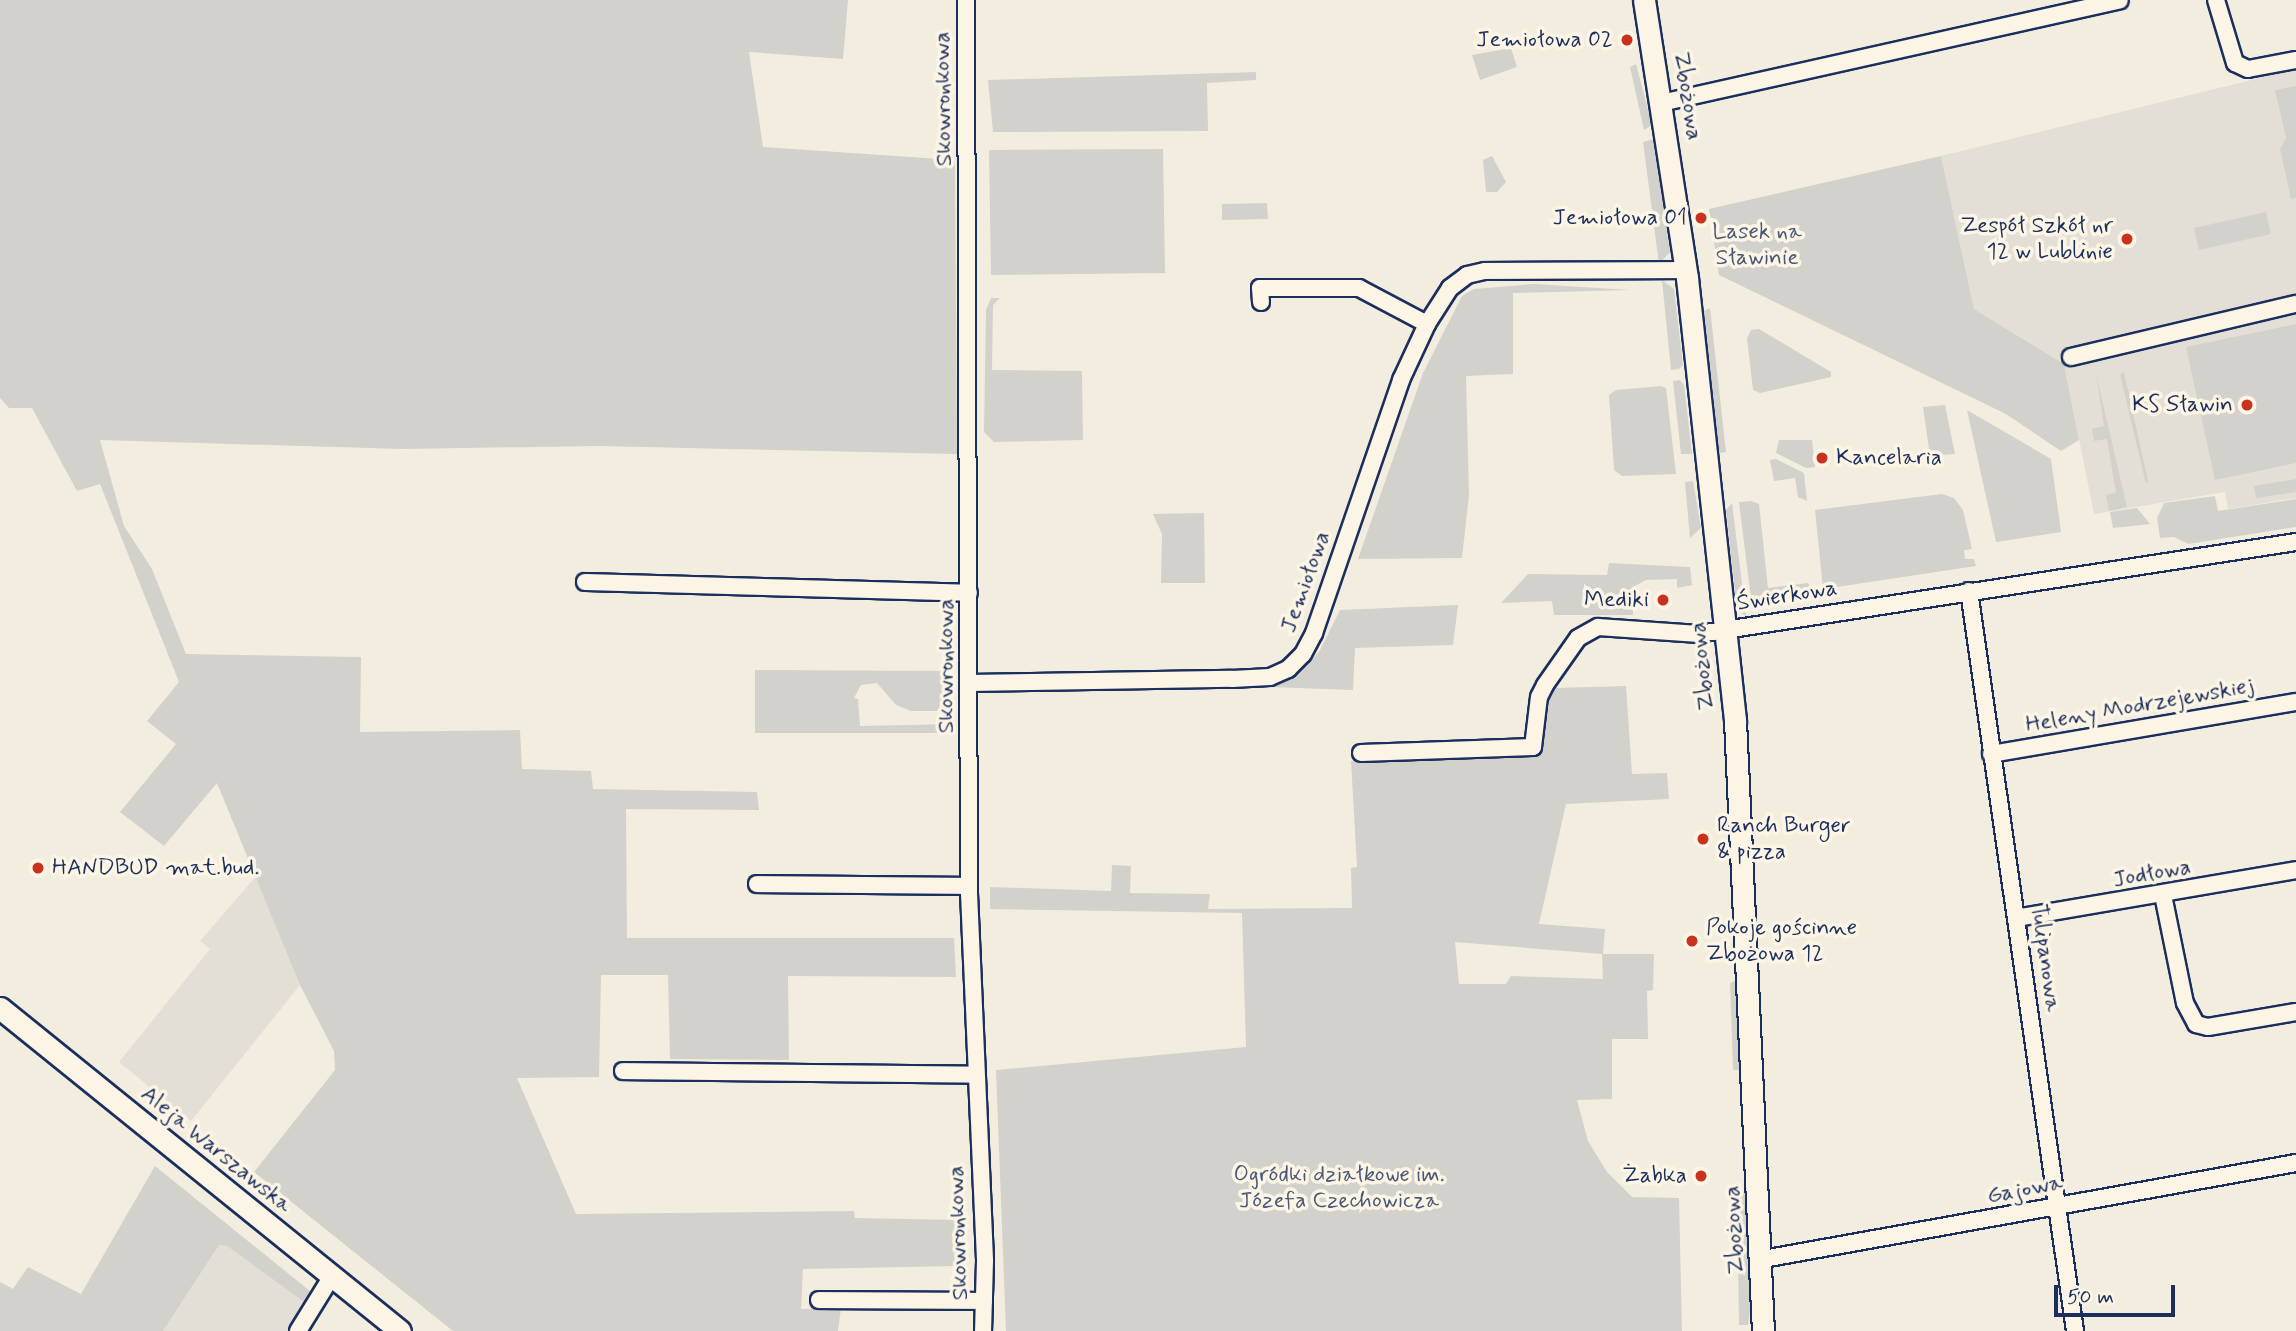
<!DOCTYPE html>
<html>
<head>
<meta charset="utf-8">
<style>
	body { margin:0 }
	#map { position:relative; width:2296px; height:1331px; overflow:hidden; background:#f3ede0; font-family:Mynerve,sans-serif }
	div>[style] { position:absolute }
	.built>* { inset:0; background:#e3dfd6 }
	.green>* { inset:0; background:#d3d1cc }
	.roads { filter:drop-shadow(2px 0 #1b2f5e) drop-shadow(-2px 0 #1b2f5e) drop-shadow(0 2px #1b2f5e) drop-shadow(0 -2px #1b2f5e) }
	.street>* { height:16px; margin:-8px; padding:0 8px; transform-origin:8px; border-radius:8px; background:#fcf5e5 }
	.secondary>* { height:21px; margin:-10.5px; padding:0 10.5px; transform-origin:10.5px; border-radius:10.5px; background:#fcf5e5 }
	.dots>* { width:19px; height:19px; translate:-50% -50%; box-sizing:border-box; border:4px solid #fcf5e5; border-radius:50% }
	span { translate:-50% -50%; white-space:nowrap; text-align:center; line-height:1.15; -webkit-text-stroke:7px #fcf5e5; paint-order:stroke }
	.poi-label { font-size:23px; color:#1b2f5e }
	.right { translate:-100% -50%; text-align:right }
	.left { translate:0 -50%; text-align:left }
	.street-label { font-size:23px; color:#1b2f5e }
	.park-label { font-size:23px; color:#49587a }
	.scale { position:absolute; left:2054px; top:1285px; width:121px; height:32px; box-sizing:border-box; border:4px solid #1b2f5e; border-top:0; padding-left:9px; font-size:21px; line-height:24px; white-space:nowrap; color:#1b2f5e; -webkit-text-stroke:5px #fcf5e5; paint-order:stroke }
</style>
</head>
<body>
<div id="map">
	<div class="built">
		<div style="clip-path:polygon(2296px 69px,2296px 498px,2228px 509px,2225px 492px,2094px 514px,2064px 364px,1974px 309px,1941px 156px)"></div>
		<div style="clip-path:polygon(258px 874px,300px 985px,191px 1121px,119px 1062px,210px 949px,200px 941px)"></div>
		<div style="clip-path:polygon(219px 1245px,227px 1246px,304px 1302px,289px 1331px,163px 1331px)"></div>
	</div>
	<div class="green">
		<div style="clip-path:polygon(0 0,848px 0,843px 59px,749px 52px,763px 147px,955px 160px,957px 454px,599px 446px,402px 449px,100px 440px,124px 526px,152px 569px,186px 654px,361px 657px,360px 732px,520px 730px,522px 769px,591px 771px,593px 789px,757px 792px,759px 810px,626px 809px,627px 938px,954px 938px,956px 977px,788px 976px,789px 1060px,670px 1059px,668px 975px,601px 975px,599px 1077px,517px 1078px,576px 1214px,854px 1211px,855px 1218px,957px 1220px,958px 1266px,803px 1269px,801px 1309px,841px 1308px,838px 1331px,453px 1331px,254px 1172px,335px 1070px,334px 1051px,300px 985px,217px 783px,164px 846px,120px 812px,176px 744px,147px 721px,179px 682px,100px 484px,77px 491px,32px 408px,9px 408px,0 398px)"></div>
		<div style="clip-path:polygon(1511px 48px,1517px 67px,1480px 80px,1472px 55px)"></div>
		<div style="clip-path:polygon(1636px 64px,1652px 125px,1644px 130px,1630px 67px)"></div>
		<div style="clip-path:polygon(1256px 72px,1256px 80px,1207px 83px,1208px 131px,993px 132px,988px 80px)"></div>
		<div style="clip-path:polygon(2296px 86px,2296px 198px,2291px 199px,2280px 149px,2286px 138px,2275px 90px)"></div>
		<div style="clip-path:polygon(1653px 139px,1670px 252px,1659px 264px,1643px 142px)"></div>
		<div style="clip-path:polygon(1163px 149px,1165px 273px,991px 275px,989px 150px)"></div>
		<div style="clip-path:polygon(1492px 156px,1506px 182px,1497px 192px,1486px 192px,1483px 160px)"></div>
		<div style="clip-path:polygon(1941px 156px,1974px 309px,2064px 364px,2079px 440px,2061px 451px,2006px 414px,1719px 275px,1709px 209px)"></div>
		<div style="clip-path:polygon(1267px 203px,1268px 219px,1222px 220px,1222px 204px)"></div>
		<div style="clip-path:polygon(2266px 212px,2271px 234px,2199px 250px,2194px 228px)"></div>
		<div style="clip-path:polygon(1662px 280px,1674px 289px,1683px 365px,1679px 369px,1671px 370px)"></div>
		<div style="clip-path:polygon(1534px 284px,1630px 290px,1513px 293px,1513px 374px,1466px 376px,1469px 495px,1462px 558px,1358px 559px,1423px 373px,1462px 296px,1474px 289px)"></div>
		<div style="clip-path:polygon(991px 298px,1000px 298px,993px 305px,992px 370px,1082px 371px,1083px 440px,994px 442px,984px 432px,986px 310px)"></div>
		<div style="clip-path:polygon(1710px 308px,1726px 452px,1719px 453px,1704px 311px)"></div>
		<div style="clip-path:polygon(2296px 324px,2296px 463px,2215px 480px,2186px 347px)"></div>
		<div style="clip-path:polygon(1759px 329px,1831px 372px,1831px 377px,1760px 393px,1753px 390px,1747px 338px,1751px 330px)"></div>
		<div style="clip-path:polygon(2124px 372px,2148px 481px,2146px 484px,2120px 375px)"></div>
		<div style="clip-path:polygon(2096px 374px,2127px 507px,2109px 511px,2106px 495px,2116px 493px,2107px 439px,2094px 441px,2092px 429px,2104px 426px)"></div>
		<div style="clip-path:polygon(1680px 380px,1684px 385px,1692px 454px,1681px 454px,1673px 381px)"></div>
		<div style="clip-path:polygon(1661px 386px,1666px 388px,1676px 474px,1622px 476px,1614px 470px,1609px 395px,1616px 390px)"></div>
		<div style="clip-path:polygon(1945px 405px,1955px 454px,1930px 456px,1923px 407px)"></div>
		<div style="clip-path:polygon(1967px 410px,2051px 459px,2061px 532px,1996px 542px)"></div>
		<div style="clip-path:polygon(1779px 440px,1812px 440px,1815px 467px,1806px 468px,1776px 453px)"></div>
		<div style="clip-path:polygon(1776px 459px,1804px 473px,1807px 501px,1798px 497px,1795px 478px,1774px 481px,1770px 460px)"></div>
		<div style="clip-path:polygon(2296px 479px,2296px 492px,2256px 498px,2254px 486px)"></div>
		<div style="clip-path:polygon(1693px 481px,1701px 528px,1690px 538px,1685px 482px)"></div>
		<div style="clip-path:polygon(1942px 494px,1954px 498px,1963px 510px,1972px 549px,1964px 550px,1965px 559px,1974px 559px,1976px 566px,1823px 589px,1815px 510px)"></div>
		<div style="clip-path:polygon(2215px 496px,2218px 511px,2296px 499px,2296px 527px,2188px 544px,2174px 537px,2160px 538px,2157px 518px,2164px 503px)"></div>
		<div style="clip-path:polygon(1751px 501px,1759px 504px,1768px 588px,1808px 583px,1813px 592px,1751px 599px,1739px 502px)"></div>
		<div style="clip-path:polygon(1732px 503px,1746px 616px,1737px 610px,1726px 510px)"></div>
		<div style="clip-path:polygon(2137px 508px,2150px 524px,2113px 528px,2110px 512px)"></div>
		<div style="clip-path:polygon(1204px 513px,1205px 583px,1161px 583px,1162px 534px,1153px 514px)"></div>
		<div style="clip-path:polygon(1609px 563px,1690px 567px,1692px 585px,1677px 588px,1677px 579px,1646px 580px,1633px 587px,1633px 615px,1554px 615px,1552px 601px,1501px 603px,1528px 574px,1607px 575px)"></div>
		<div style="clip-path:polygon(1458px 605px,1453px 645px,1355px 648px,1353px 690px,1271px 687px,1300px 671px,1319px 652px,1340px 610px)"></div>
		<div style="clip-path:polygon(755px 670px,952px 671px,952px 711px,911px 711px,896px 705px,877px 683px,861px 685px,854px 698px,858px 699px,860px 726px,952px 724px,952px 733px,755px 733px)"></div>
		<div style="clip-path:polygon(evenodd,1626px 686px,1632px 774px,1667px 773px,1669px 799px,1566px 804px,1539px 924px,1605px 929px,1603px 954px,1654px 954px,1653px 990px,1647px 991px,1648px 1039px,1612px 1039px,1612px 1099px,1577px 1100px,1588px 1141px,1607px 1172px,1632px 1197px,1679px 1198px,1682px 1331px,1006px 1331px,996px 1070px,1246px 1047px,1242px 913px,990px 909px,990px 887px,1111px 891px,1112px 865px,1131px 866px,1130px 893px,1210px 894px,1208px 909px,1352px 908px,1351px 868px,1357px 867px,1351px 761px,1540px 755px,1547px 700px,1555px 688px,1626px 686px,1455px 942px,1602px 954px,1603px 979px,1511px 976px,1506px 984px,1459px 984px,1455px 942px)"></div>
		<div style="clip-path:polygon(1737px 980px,1742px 1070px,1733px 1070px,1730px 983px)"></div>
		<div style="clip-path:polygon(155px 1166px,310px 1291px,304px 1302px,227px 1246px,219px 1245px,163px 1331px,0 1331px,0 1282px,13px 1289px,28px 1267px,81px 1294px)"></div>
		<div style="clip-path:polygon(1737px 1192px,1746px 1192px,1752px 1295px,1748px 1325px,1739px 1325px)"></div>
	</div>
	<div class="roads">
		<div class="street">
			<div style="left:966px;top:0;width:893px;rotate:89.81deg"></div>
			<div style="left:969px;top:893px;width:368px;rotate:87.5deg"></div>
			<div style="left:985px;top:1261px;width:70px;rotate:91.6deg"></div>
			<div style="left:2216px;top:0;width:66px;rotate:73.2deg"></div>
			<div style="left:2235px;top:63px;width:14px;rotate:25deg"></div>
			<div style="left:2248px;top:69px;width:49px;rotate:-10.6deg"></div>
			<div style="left:1661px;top:103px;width:470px;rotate:-12.6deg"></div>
			<div style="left:1261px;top:302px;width:14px;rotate:-94deg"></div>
			<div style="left:1260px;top:288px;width:99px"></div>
			<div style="left:1359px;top:288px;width:77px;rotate:27.9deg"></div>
			<div style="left:2071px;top:357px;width:231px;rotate:-13.3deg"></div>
			<div style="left:585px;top:582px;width:384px;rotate:1.6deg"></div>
			<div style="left:1969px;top:591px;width:748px;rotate:81.85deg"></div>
			<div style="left:969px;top:683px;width:263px;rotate:-0.9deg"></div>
			<div style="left:1232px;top:679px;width:38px;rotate:-3deg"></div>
			<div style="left:1270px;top:677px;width:20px;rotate:-24deg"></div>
			<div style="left:1288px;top:669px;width:21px;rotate:-45deg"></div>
			<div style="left:1303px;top:654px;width:24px;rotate:-62deg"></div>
			<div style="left:1314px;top:633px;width:268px;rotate:-71deg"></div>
			<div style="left:1401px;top:380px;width:62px;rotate:-65.1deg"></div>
			<div style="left:1427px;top:324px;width:43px;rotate:-57.4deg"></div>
			<div style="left:1450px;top:288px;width:21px;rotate:-37deg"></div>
			<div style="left:1467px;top:275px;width:18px;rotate:-13deg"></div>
			<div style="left:1485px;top:271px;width:201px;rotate:-0.3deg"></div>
			<div style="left:1361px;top:753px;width:172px;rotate:-2deg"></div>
			<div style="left:1533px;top:747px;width:50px;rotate:-83.2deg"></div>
			<div style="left:1539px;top:697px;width:13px;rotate:-63deg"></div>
			<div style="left:1545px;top:685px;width:57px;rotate:-54.9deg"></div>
			<div style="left:1578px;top:638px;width:23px;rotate:-29deg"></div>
			<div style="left:1598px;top:627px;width:101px;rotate:4deg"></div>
			<div style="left:1699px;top:634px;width:604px;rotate:-8.76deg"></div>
			<div style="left:1991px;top:754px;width:309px;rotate:-9.7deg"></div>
			<div style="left:757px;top:884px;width:212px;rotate:0.5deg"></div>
			<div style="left:2163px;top:895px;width:110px;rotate:78.5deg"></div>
			<div style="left:2185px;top:1003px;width:24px;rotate:62deg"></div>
			<div style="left:2196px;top:1024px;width:12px;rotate:14deg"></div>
			<div style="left:2208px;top:1027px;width:89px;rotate:-9.7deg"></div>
			<div style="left:2016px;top:918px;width:284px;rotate:-9.7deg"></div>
			<div style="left:623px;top:1071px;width:353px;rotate:0.6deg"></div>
			<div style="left:1763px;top:1259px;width:542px;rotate:-10.21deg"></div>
			<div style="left:819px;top:1300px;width:165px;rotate:0.3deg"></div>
			<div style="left:298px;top:1331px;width:65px;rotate:-58.3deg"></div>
		</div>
		<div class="secondary">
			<div style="left:1644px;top:0;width:281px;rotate:81.2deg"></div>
			<div style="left:1687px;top:278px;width:445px;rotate:83.8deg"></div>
			<div style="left:1735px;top:720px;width:612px;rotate:87.38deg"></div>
			<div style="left:0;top:1008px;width:514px;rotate:38.92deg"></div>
		</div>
	</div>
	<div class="dots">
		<div style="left:1627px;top:40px;background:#c8321e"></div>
		<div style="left:1701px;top:218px;background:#c8321e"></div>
		<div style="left:2127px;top:239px;background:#c8321e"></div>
		<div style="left:2247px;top:405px;background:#c8321e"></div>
		<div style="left:1822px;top:458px;background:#c8321e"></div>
		<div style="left:1663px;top:600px;background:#c8321e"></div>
		<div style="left:1703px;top:839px;background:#c8321e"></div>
		<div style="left:38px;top:868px;background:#c8321e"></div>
		<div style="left:1692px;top:941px;background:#c8321e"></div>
		<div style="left:1701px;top:1176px;background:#c8321e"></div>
	</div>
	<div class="poi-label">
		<span class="right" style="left:1613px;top:40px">Jemiołowa 02</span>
		<span class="right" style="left:1687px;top:218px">Jemiołowa 01</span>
		<span class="right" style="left:2113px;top:239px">Zespół Szkół nr<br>12 w Lublinie</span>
		<span class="right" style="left:2233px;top:405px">KS Sławin</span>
		<span class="left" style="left:1836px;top:458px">Kancelaria</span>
		<span class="right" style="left:1649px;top:600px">Mediki</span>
		<span class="left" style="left:1717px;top:839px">Ranch Burger<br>&amp; pizza</span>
		<span class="left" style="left:52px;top:868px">HANDBUD mat.bud.</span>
		<span class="left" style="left:1706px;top:941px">Pokoje gościnne<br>Zbożowa 12</span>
		<span class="right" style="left:1687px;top:1176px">Żabka</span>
	</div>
	<div class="street-label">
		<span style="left:1687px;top:96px;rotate:81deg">Zbożowa</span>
		<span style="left:944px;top:99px;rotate:-91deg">Skowronkowa</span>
		<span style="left:1306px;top:582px;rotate:-70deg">Jemiołowa</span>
		<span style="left:1787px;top:596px;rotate:-9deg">Świerkowa</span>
		<span style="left:947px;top:666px;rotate:-90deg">Skowronkowa</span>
		<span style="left:1703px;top:666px;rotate:-96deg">Zbożowa</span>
		<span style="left:2140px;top:706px;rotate:-10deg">Heleny Modrzejewskiej</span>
		<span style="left:2152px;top:874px;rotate:-10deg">Jodłowa</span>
		<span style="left:2045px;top:958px;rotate:82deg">Tulipanowa</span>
		<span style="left:216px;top:1150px;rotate:39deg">Aleja Warszawska</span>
		<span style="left:2025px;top:1190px;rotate:-11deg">Gajowa</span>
		<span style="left:1735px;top:1230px;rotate:-93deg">Zbożowa</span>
		<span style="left:959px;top:1233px;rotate:-92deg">Skowronkowa</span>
	</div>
	<div class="park-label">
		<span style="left:1757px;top:245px">Lasek na<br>Sławinie</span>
		<span style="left:1339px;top:1188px">Ogródki działkowe im.<br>Józefa Czechowicza</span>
	</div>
	<div class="scale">50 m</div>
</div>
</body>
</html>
